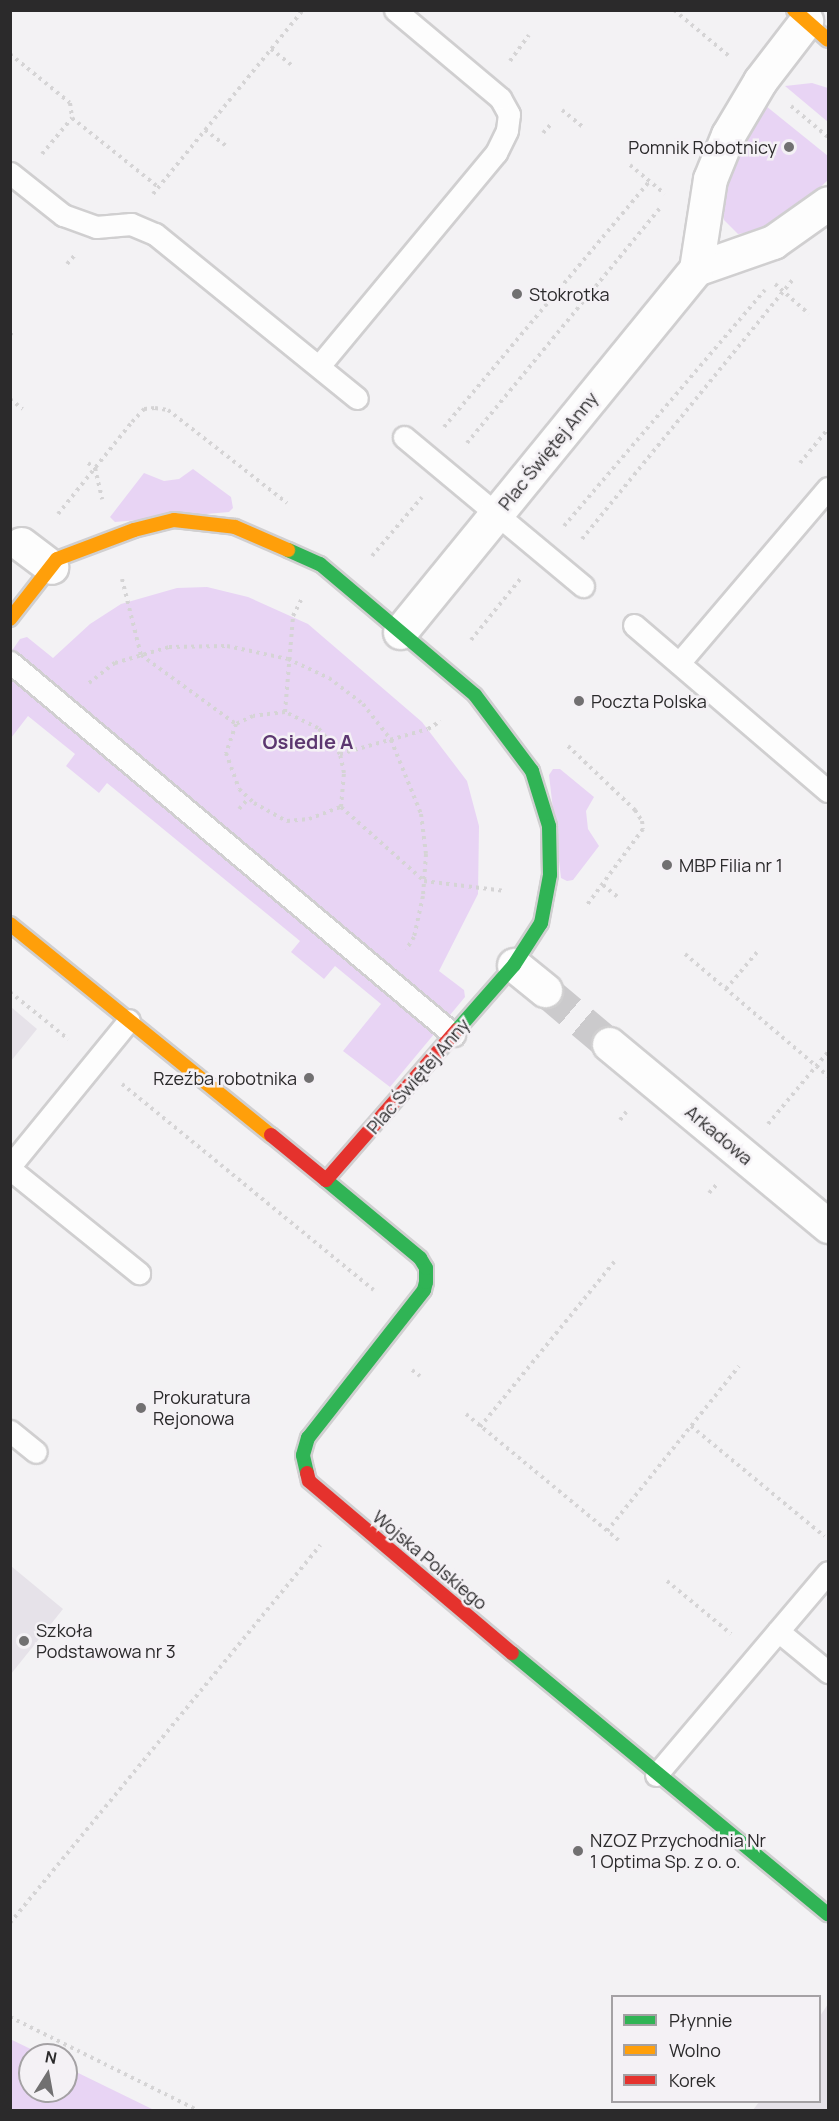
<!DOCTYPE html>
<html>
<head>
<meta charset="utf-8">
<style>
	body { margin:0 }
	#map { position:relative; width:839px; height:2121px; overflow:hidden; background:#f3f2f4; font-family:Manrope,sans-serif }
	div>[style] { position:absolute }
	.built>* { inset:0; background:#e6e2e9 }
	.green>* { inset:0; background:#e8d4f4 }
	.street-tunnel>* { height:33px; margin-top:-16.5px; transform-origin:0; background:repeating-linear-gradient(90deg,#cbcacc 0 33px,transparent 0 49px) }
	.path>* { height:4px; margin-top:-2px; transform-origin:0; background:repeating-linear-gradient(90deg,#d5d4d5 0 3px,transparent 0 7.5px) }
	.roads { filter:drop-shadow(2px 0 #d0cfd0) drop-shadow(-2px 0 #d0cfd0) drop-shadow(0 2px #d0cfd0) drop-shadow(0 -2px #d0cfd0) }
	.lane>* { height:21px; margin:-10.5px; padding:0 10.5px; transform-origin:10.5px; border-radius:10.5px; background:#fdfdfd }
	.street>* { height:33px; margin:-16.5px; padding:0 16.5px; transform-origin:16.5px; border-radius:16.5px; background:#fdfdfd }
	.fast>* { height:14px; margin:-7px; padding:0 7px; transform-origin:7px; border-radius:7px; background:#30b455 }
	.slow>* { height:14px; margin:-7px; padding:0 7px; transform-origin:7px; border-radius:7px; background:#ff9f0a }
	.jam>* { height:14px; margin:-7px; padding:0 7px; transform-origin:7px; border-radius:7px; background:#e5322d }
	.dots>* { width:16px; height:16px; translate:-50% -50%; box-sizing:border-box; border:3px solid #f4f1f5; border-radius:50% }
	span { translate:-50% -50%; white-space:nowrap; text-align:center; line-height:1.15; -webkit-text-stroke:5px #f4f1f5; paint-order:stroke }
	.poi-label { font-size:18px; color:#2b2a2b }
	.right { translate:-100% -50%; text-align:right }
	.left { translate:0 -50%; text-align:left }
	.street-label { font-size:18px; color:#2b2a2b }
	.neighbourhood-label { font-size:20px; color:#5c3770; font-weight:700 }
	.frame { position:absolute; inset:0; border:12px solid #2b2a2b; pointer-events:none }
	.legend { position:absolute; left:611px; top:1995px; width:210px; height:108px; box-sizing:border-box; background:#f4f1f5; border:2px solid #a4a1a4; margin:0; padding:8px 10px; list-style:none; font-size:18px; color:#2b2a2b }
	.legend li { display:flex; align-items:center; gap:12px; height:30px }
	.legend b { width:30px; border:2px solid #a4a1a4 }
	.north { position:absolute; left:18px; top:2043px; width:60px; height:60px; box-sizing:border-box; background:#f4f1f5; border:2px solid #a4a1a4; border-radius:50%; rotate:11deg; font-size:16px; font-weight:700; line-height:24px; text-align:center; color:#2b2a2b }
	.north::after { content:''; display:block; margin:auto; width:21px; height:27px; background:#717071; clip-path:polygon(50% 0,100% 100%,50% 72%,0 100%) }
</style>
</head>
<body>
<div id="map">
	<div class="built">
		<div style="clip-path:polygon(11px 1007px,37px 1029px,11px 1061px)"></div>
		<div style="clip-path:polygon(11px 1566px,63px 1609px,11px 1674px)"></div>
		<div style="clip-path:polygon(828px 2004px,828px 2110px,753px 2110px,759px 2102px,820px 2102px,820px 2016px)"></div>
	</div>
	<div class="green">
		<div style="clip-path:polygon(812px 83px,828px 88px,828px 122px,785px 86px)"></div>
		<div style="clip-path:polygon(766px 106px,828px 156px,828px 180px,800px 206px,760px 231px,738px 234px,724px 220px,724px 196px,738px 154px)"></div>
		<div style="clip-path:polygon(193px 469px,231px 497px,233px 508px,229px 512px,115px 522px,110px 517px,144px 473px,164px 481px,179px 479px)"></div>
		<div style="clip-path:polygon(207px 587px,248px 597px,308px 624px,422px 722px,467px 781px,479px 826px,478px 894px,439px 971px,464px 990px,465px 997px,390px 1087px,343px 1051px,381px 1004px,335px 966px,324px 979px,291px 952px,300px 941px,107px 783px,99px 793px,66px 766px,75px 754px,28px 716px,11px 738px,11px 652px,20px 639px,27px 637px,53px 658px,90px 624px,121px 604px,177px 588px)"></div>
		<div style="clip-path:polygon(553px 769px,560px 769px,594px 797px,586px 811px,588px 829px,599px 846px,573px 880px,567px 881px,561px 878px,549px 775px)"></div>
		<div style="clip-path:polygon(10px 2039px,43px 2055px,30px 2055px,30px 2091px,66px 2091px,66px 2067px,154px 2110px,11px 2110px)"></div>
	</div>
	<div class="street-tunnel">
		<div style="left:545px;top:990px;width:84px;rotate:40.2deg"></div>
	</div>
	<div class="path">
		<div style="left:674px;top:10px;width:72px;rotate:39.9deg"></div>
		<div style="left:271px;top:49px;width:28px;rotate:38deg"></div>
		<div style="left:10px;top:54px;width:77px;rotate:39.2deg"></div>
		<div style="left:70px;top:103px;width:15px;rotate:82deg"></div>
		<div style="left:510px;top:61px;width:32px;rotate:-54deg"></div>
		<div style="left:791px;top:106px;width:48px;rotate:40deg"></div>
		<div style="left:562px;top:110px;width:26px;rotate:39deg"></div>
		<div style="left:205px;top:130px;width:26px;rotate:37deg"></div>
		<div style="left:543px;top:133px;width:15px;rotate:-48deg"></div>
		<div style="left:42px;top:154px;width:47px;rotate:-50.2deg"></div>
		<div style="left:72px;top:118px;width:110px;rotate:38.7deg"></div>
		<div style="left:630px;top:165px;width:45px;rotate:39.6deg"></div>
		<div style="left:153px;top:194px;width:237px;rotate:-50.8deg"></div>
		<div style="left:67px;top:264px;width:11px;rotate:-49deg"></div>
		<div style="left:775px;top:284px;width:45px;rotate:41.4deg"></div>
		<div style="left:10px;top:335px;width:6px;rotate:-51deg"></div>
		<div style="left:10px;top:399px;width:16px;rotate:38deg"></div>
		<div style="left:444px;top:427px;width:321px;rotate:-50.1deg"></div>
		<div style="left:467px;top:443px;width:307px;rotate:-50.6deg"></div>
		<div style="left:88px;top:463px;width:9px;rotate:36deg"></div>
		<div style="left:95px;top:468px;width:32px;rotate:77deg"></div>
		<div style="left:800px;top:463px;width:44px;rotate:-50.5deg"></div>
		<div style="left:58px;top:514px;width:118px;rotate:-51.2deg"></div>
		<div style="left:132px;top:422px;width:18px;rotate:-47deg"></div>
		<div style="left:144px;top:409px;width:11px;rotate:-5deg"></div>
		<div style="left:155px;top:408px;width:13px;rotate:9deg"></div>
		<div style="left:168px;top:410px;width:151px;rotate:38deg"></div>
		<div style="left:564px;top:526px;width:310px;rotate:-49.6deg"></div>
		<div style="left:582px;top:539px;width:335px;rotate:-50.9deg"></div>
		<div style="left:372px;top:556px;width:77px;rotate:-49.7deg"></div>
		<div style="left:122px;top:579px;width:78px;rotate:76deg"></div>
		<div style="left:141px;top:655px;width:117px;rotate:36deg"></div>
		<div style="left:236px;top:724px;width:31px;rotate:109deg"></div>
		<div style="left:226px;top:753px;width:38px;rotate:70deg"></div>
		<div style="left:239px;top:789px;width:21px;rotate:43deg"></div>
		<div style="left:254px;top:803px;width:38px;rotate:29deg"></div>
		<div style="left:287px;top:821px;width:22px;rotate:-5deg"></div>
		<div style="left:309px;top:819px;width:34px;rotate:-21deg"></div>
		<div style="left:341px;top:807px;width:34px;rotate:-85deg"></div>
		<div style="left:344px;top:773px;width:19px;rotate:-102deg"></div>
		<div style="left:340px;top:754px;width:34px;rotate:-130deg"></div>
		<div style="left:318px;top:728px;width:37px;rotate:-154deg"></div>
		<div style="left:285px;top:712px;width:32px;rotate:173deg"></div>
		<div style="left:253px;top:716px;width:19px;rotate:155deg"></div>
		<div style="left:471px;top:640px;width:80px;rotate:-51.1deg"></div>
		<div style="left:89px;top:683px;width:33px;rotate:-38deg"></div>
		<div style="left:115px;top:663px;width:56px;rotate:-16.5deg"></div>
		<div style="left:169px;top:647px;width:58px;rotate:-1deg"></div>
		<div style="left:227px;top:646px;width:62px;rotate:12deg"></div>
		<div style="left:288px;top:659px;width:45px;rotate:24.9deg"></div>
		<div style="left:329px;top:678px;width:43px;rotate:37.4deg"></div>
		<div style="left:363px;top:704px;width:46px;rotate:52.1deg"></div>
		<div style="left:391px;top:740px;width:80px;rotate:67.9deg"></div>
		<div style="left:421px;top:814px;width:40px;rotate:82.9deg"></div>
		<div style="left:426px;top:854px;width:42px;rotate:94.1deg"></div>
		<div style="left:423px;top:896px;width:42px;rotate:102.4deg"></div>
		<div style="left:414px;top:937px;width:15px;rotate:122deg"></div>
		<div style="left:285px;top:712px;width:96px;rotate:-85.2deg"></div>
		<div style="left:293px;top:616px;width:18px;rotate:-63deg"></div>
		<div style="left:568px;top:746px;width:93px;rotate:43.7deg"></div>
		<div style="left:635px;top:810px;width:13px;rotate:58deg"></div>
		<div style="left:642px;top:821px;width:8px;rotate:83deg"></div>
		<div style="left:643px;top:829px;width:94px;rotate:126.4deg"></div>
		<div style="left:340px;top:754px;width:91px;rotate:-15.9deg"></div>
		<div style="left:428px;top:729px;width:15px;rotate:-32deg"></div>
		<div style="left:341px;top:807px;width:111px;rotate:41.7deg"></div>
		<div style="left:424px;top:881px;width:82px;rotate:7deg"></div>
		<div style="left:239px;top:809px;width:15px;rotate:-48deg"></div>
		<div style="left:603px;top:885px;width:22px;rotate:39deg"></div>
		<div style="left:685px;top:954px;width:188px;rotate:40.5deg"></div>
		<div style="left:726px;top:989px;width:50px;rotate:-49.9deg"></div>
		<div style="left:10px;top:992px;width:75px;rotate:39deg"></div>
		<div style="left:122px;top:1084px;width:325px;rotate:39.3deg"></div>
		<div style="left:620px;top:1120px;width:11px;rotate:-52deg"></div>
		<div style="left:768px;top:1124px;width:94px;rotate:-50.2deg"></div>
		<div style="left:709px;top:1193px;width:12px;rotate:-48deg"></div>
		<div style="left:412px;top:1370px;width:10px;rotate:37deg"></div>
		<div style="left:466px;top:1414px;width:202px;rotate:39.6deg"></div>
		<div style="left:691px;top:1426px;width:173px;rotate:39.6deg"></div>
		<div style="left:480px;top:1427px;width:214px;rotate:-50.9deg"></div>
		<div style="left:607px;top:1531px;width:211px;rotate:-51.3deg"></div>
		<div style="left:667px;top:1581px;width:83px;rotate:39.6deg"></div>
		<div style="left:10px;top:1923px;width:489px;rotate:-50.6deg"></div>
		<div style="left:10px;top:2017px;width:209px;rotate:26.4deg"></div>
	</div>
	<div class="roads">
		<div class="lane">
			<div style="left:10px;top:173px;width:68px;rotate:38.4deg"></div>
			<div style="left:63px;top:215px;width:35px;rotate:20deg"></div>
			<div style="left:96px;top:227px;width:35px;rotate:-5deg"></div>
			<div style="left:131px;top:224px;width:26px;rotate:23deg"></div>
			<div style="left:155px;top:234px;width:260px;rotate:39.1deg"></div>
			<div style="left:319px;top:366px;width:277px;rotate:-50.3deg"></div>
			<div style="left:496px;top:153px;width:25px;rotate:-64deg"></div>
			<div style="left:507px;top:130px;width:16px;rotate:-83deg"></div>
			<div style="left:509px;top:114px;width:18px;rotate:-119deg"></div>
			<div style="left:500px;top:98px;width:137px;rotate:-140deg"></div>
			<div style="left:404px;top:437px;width:233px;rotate:39.8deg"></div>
			<div style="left:634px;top:625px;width:255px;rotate:40.6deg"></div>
			<div style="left:10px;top:662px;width:580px;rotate:40.03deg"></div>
			<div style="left:679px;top:663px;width:230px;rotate:-49.6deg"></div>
			<div style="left:10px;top:1166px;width:188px;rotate:-50.8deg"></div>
			<div style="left:10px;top:1169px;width:166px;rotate:38.9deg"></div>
			<div style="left:10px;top:1431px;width:33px;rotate:39deg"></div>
			<div style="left:778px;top:1631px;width:65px;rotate:39.4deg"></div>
			<div style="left:656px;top:1775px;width:266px;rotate:-49.7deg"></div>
		</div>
		<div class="street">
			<div style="left:696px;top:269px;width:82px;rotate:-19.3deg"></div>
			<div style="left:773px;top:242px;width:67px;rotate:-35.3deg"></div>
			<div style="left:21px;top:544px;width:38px;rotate:37deg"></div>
			<div style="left:400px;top:632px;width:468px;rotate:-50.8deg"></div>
			<div style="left:696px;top:269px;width:91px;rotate:-81.2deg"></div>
			<div style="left:710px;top:179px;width:48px;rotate:-67.8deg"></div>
			<div style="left:728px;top:135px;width:63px;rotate:-59.3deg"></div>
			<div style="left:760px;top:81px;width:76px;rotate:-52.5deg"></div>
			<div style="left:514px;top:965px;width:40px;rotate:39deg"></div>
			<div style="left:609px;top:1044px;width:285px;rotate:39.7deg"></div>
		</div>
		<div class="fast">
			<div style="left:288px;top:550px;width:35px;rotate:24deg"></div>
			<div style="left:320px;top:564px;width:203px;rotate:40.2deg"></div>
			<div style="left:475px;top:695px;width:95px;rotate:53.1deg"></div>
			<div style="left:532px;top:771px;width:58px;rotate:72.8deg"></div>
			<div style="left:549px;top:826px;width:49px;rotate:88.8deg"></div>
			<div style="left:550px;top:875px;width:49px;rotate:100.6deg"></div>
			<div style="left:541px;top:923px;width:50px;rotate:122.7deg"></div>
			<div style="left:514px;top:965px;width:86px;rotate:131.2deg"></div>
			<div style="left:307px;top:1473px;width:18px;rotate:-103deg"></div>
			<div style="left:303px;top:1455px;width:18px;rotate:-74deg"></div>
			<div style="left:308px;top:1438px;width:188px;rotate:-51.9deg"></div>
			<div style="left:424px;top:1290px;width:8px;rotate:-76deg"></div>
			<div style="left:426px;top:1282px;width:14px;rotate:-90deg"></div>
			<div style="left:426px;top:1268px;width:12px;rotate:-121deg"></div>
			<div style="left:420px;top:1258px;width:122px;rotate:-140.3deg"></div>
			<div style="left:512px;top:1653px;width:410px;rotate:39.6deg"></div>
		</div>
		<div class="slow">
			<div style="left:794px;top:10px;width:45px;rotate:41.4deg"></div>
			<div style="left:10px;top:619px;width:76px;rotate:-51.9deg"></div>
			<div style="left:57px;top:559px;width:82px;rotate:-20.6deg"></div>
			<div style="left:134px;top:530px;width:41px;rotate:-14deg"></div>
			<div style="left:174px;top:520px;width:61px;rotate:6.5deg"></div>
			<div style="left:235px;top:527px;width:58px;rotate:23.5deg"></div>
			<div style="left:10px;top:924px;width:336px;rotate:39deg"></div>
		</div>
		<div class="jam">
			<div style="left:271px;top:1135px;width:71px;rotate:39.3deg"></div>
			<div style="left:326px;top:1180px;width:199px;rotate:-48.9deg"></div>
			<div style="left:307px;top:1473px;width:8px;rotate:76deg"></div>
			<div style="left:309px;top:1481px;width:266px;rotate:40.3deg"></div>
		</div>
	</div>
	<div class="dots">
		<div style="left:789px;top:147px;background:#717071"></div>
		<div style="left:517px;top:294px;background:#717071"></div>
		<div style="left:579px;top:701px;background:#717071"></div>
		<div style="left:667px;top:865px;background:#717071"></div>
		<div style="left:309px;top:1078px;background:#717071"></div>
		<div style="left:141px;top:1408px;background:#717071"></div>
		<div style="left:24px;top:1641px;background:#717071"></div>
		<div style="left:578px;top:1851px;background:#717071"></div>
	</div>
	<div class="poi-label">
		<span class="right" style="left:777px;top:147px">Pomnik Robotnicy</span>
		<span class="left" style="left:529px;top:294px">Stokrotka</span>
		<span class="left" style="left:591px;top:701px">Poczta Polska</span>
		<span class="left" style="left:679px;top:865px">MBP Filia nr 1</span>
		<span class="right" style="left:297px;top:1078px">Rzeźba robotnika</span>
		<span class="left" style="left:153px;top:1408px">Prokuratura<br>Rejonowa</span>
		<span class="left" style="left:36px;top:1641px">Szkoła<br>Podstawowa nr 3</span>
		<span class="left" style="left:590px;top:1851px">NZOZ Przychodnia Nr<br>1 Optima Sp. z o. o.</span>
	</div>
	<div class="street-label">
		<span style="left:548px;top:451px;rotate:-51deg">Plac Świętej Anny</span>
		<span style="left:418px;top:1076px;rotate:-49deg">Plac Świętej Anny</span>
		<span style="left:719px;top:1135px;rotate:40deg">Arkadowa</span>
		<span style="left:430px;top:1560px;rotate:40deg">Wojska Polskiego</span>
	</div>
	<div class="neighbourhood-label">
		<span style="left:308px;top:741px">Osiedle A</span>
	</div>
	<div class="frame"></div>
	<ul class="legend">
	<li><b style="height:8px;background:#30b455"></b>Płynnie</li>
	<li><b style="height:8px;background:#ff9f0a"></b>Wolno</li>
	<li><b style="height:8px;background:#e5322d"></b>Korek</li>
	</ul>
	<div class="north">N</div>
</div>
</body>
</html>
